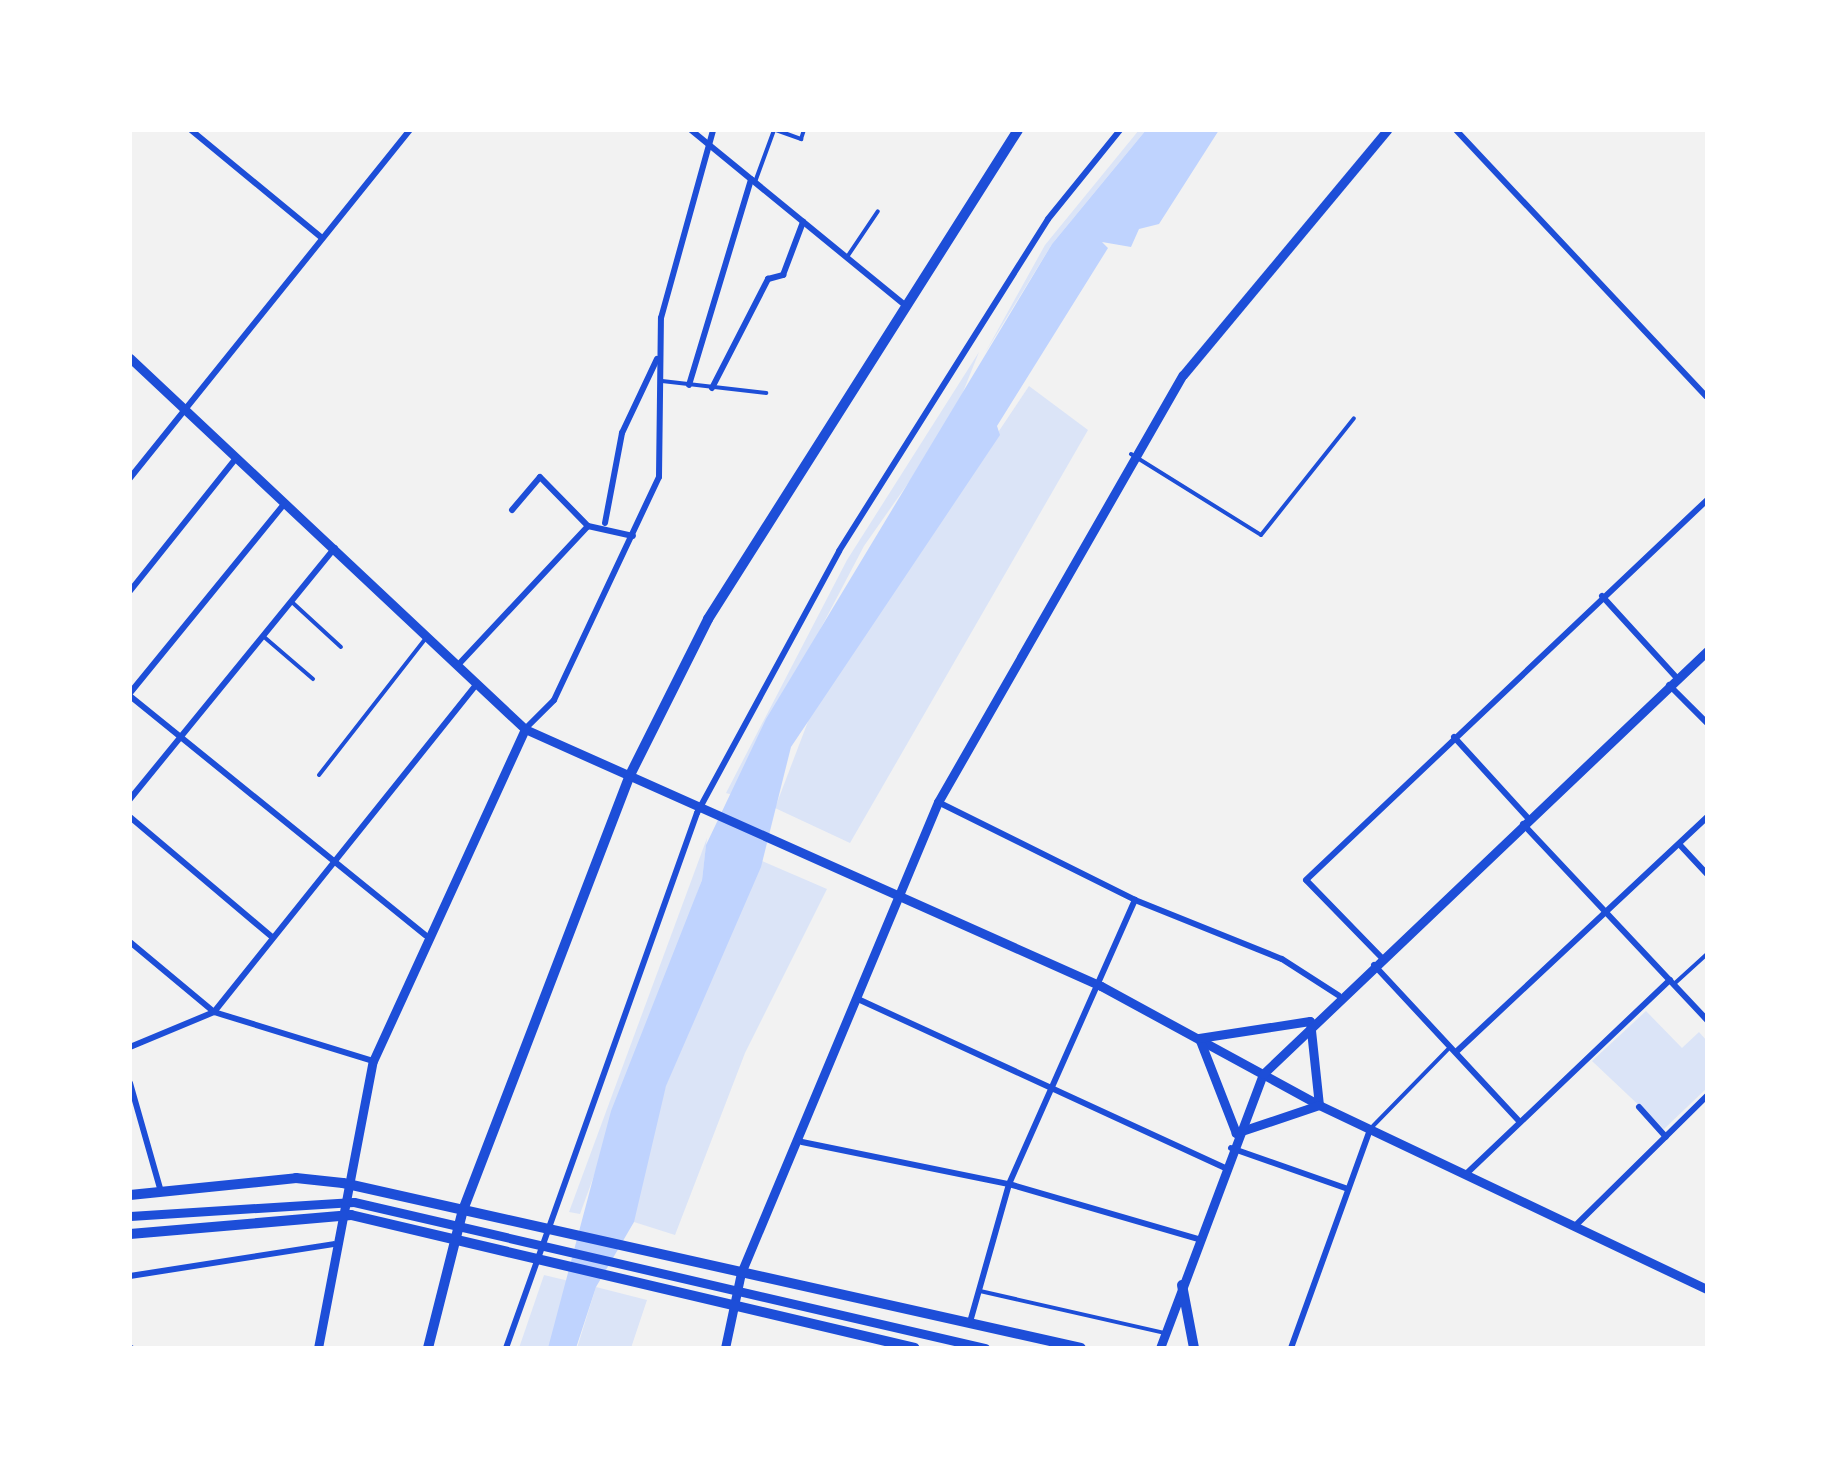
<!DOCTYPE html>
<html>
<head>
<meta charset="utf-8">
<style>
	body { margin:0 }
	#map { position:relative; width:1837px; height:1478px; overflow:hidden; background:#f2f2f2; font-family:"Golos Text",sans-serif }
	div>[style] { position:absolute }
	.green>* { inset:0; background:#dbe4f7 }
	.water>* { inset:0; background:#bfd3fe }
	.service>* { height:4px; margin:-2px; padding:0 2px; transform-origin:2px; border-radius:2px; background:#1d4ed8 }
	.minor>* { height:6px; margin:-3px; padding:0 3px; transform-origin:3px; border-radius:3px; background:#1d4ed8 }
	.tertiary>* { height:9px; margin:-4.5px; padding:0 4.5px; transform-origin:4.5px; border-radius:4.5px; background:#1d4ed8 }
	.secondary>* { height:10px; margin:-5px; padding:0 5px; transform-origin:5px; border-radius:5px; background:#1d4ed8 }
	span { translate:-50% -50%; white-space:nowrap; text-align:center; line-height:1.15; -webkit-text-stroke:10px #fff; paint-order:stroke }
	.frame { position:absolute; inset:0; border:132px solid #fff; pointer-events:none }
</style>
</head>
<body>
<div id="map">
	<div class="green">
		<div style="clip-path:polygon(1139px 130px,1146px 130px,1052px 244px,985px 353px,1045px 245px)"></div>
		<div style="clip-path:polygon(979px 352px,951px 422px,864px 546px,733px 795px,726px 793px,847px 560px)"></div>
		<div style="clip-path:polygon(1029px 386px,1088px 430px,850px 843px,775px 808px,812px 711px)"></div>
		<div style="clip-path:polygon(707px 838px,702px 880px,580px 1214px,569px 1212px)"></div>
		<div style="clip-path:polygon(762px 861px,827px 889px,745px 1053px,675px 1235px,634px 1222px,632px 1206px,666px 1085px)"></div>
		<div style="clip-path:polygon(1646px 1011px,1682px 1048px,1699px 1032px,1707px 1041px,1707px 1088px,1664px 1129px,1592px 1061px)"></div>
		<div style="clip-path:polygon(544px 1275px,569px 1281px,565px 1304px,548px 1348px,519px 1348px)"></div>
		<div style="clip-path:polygon(596px 1287px,647px 1300px,631px 1348px,577px 1348px)"></div>
	</div>
	<div class="water">
		<div style="clip-path:polygon(1146px 130px,1219px 130px,1159px 224px,1139px 229px,1131px 247px,1102px 242px,1108px 248px,997px 426px,1000px 435px,791px 747px,761px 867px,666px 1086px,634px 1222px,596px 1287px,576px 1348px,548px 1348px,611px 1111px,702px 880px,706px 845px,766px 719px,1052px 244px)"></div>
	</div>
	<div class="service">
		<div style="left:776px;top:130px;width:27px;rotate:20deg"></div>
		<div style="left:801px;top:139px;width:9px;rotate:-72deg"></div>
		<div style="left:755px;top:182px;width:55px;rotate:-69.9deg"></div>
		<div style="left:847px;top:257px;width:55px;rotate:-56deg"></div>
		<div style="left:662px;top:381px;width:105px;rotate:6.6deg"></div>
		<div style="left:1131px;top:454px;width:153px;rotate:31.9deg"></div>
		<div style="left:1261px;top:535px;width:149px;rotate:-51.5deg"></div>
		<div style="left:293px;top:603px;width:65px;rotate:42.5deg"></div>
		<div style="left:263px;top:636px;width:66px;rotate:40.7deg"></div>
		<div style="left:319px;top:775px;width:175px;rotate:-52deg"></div>
		<div style="left:1674px;top:984px;width:45px;rotate:-42.3deg"></div>
		<div style="left:1373px;top:1126px;width:110px;rotate:-45.7deg"></div>
		<div style="left:980px;top:1291px;width:190px;rotate:12.8deg"></div>
	</div>
	<div class="minor">
		<div style="left:191px;top:130px;width:170px;rotate:39.5deg"></div>
		<div style="left:691px;top:130px;width:273px;rotate:39.3deg"></div>
		<div style="left:1456px;top:130px;width:366px;rotate:46.8deg"></div>
		<div style="left:689px;top:385px;width:215px;rotate:-73.2deg"></div>
		<div style="left:712px;top:388px;width:123px;rotate:-62.8deg"></div>
		<div style="left:768px;top:279px;width:16px;rotate:-15deg"></div>
		<div style="left:783px;top:275px;width:57px;rotate:-69.3deg"></div>
		<div style="left:130px;top:478px;width:447px;rotate:-51.2deg"></div>
		<div style="left:512px;top:510px;width:43px;rotate:-49.7deg"></div>
		<div style="left:540px;top:477px;width:69px;rotate:45.6deg"></div>
		<div style="left:605px;top:523px;width:92px;rotate:-79.3deg"></div>
		<div style="left:622px;top:433px;width:82px;rotate:-64.7deg"></div>
		<div style="left:130px;top:591px;width:170px;rotate:-51.4deg"></div>
		<div style="left:1602px;top:596px;width:111px;rotate:47.6deg"></div>
		<div style="left:458px;top:665px;width:190px;rotate:-46.9deg"></div>
		<div style="left:588px;top:526px;width:46px;rotate:12.5deg"></div>
		<div style="left:1669px;top:685px;width:54px;rotate:45deg"></div>
		<div style="left:130px;top:693px;width:245px;rotate:-50.8deg"></div>
		<div style="left:130px;top:696px;width:380px;rotate:39deg"></div>
		<div style="left:525px;top:729px;width:41px;rotate:-45deg"></div>
		<div style="left:554px;top:700px;width:246px;rotate:-64.8deg"></div>
		<div style="left:659px;top:477px;width:159px;rotate:-89.3deg"></div>
		<div style="left:661px;top:318px;width:195px;rotate:-74.5deg"></div>
		<div style="left:1454px;top:737px;width:110px;rotate:47.6deg"></div>
		<div style="left:130px;top:799px;width:324px;rotate:-50.8deg"></div>
		<div style="left:938px;top:802px;width:220px;rotate:26.4deg"></div>
		<div style="left:1135px;top:900px;width:158px;rotate:21.9deg"></div>
		<div style="left:1282px;top:959px;width:67px;rotate:32.7deg"></div>
		<div style="left:130px;top:817px;width:186px;rotate:40.2deg"></div>
		<div style="left:1523px;top:824px;width:269px;rotate:46.8deg"></div>
		<div style="left:1679px;top:844px;width:41px;rotate:47deg"></div>
		<div style="left:130px;top:942px;width:109px;rotate:39.8deg"></div>
		<div style="left:214px;top:1012px;width:166px;rotate:17.1deg"></div>
		<div style="left:1381px;top:957px;width:107px;rotate:-134.2deg"></div>
		<div style="left:1306px;top:880px;width:552px;rotate:-43.46deg"></div>
		<div style="left:1374px;top:965px;width:214px;rotate:47.1deg"></div>
		<div style="left:860px;top:1000px;width:402px;rotate:24.7deg"></div>
		<div style="left:214px;top:1012px;width:420px;rotate:-51.3deg"></div>
		<div style="left:130px;top:1047px;width:91px;rotate:-22.6deg"></div>
		<div style="left:1456px;top:1052px;width:344px;rotate:-43.1deg"></div>
		<div style="left:130px;top:1083px;width:113px;rotate:74.1deg"></div>
		<div style="left:1639px;top:1107px;width:40px;rotate:48deg"></div>
		<div style="left:802px;top:1142px;width:211px;rotate:11.5deg"></div>
		<div style="left:1009px;top:1184px;width:201px;rotate:16.2deg"></div>
		<div style="left:1231px;top:1148px;width:124px;rotate:19.3deg"></div>
		<div style="left:1465px;top:1175px;width:283px;rotate:-43.6deg"></div>
		<div style="left:1574px;top:1227px;width:187px;rotate:-44.6deg"></div>
		<div style="left:130px;top:1276px;width:206px;rotate:-8.9deg"></div>
		<div style="left:970px;top:1322px;width:143px;rotate:-74.2deg"></div>
		<div style="left:1009px;top:1184px;width:311px;rotate:-66.1deg"></div>
		<div style="left:130px;top:1348px;width:1px"></div>
		<div style="left:506px;top:1348px;width:568px;rotate:-70.35deg"></div>
		<div style="left:697px;top:813px;width:298px;rotate:-61.5deg"></div>
		<div style="left:839px;top:551px;width:392px;rotate:-57.8deg"></div>
		<div style="left:1048px;top:219px;width:114px;rotate:-51deg"></div>
		<div style="left:1291px;top:1348px;width:232px;rotate:-70.1deg"></div>
	</div>
	<div class="tertiary">
		<div style="left:130px;top:358px;width:542px;rotate:43.21deg"></div>
		<div style="left:525px;top:729px;width:631px;rotate:24.05deg"></div>
		<div style="left:1101px;top:986px;width:248px;rotate:28.6deg"></div>
		<div style="left:1319px;top:1105px;width:429px;rotate:25.4deg"></div>
		<div style="left:1310px;top:1021px;width:84px;rotate:83.9deg"></div>
		<div style="left:1319px;top:1105px;width:88px;rotate:161.4deg"></div>
		<div style="left:1236px;top:1133px;width:102px;rotate:-111.3deg"></div>
		<div style="left:1199px;top:1038px;width:112px;rotate:-8.7deg"></div>
		<div style="left:130px;top:1216px;width:224px;rotate:-3.6deg"></div>
		<div style="left:354px;top:1202px;width:648px;rotate:13.03deg"></div>
		<div style="left:318px;top:1348px;width:292px;rotate:-79.2deg"></div>
		<div style="left:373px;top:1061px;width:365px;rotate:-65.4deg"></div>
		<div style="left:725px;top:1348px;width:77px;rotate:-78deg"></div>
		<div style="left:741px;top:1273px;width:511px;rotate:-67.3deg"></div>
		<div style="left:938px;top:802px;width:492px;rotate:-60.2deg"></div>
		<div style="left:1183px;top:375px;width:319px;rotate:-50.2deg"></div>
		<div style="left:1160px;top:1348px;width:293px;rotate:-69.4deg"></div>
		<div style="left:1263px;top:1074px;width:613px;rotate:-43.61deg"></div>
	</div>
	<div class="secondary">
		<div style="left:130px;top:1195px;width:167px;rotate:-5.8deg"></div>
		<div style="left:296px;top:1178px;width:47px;rotate:6.1deg"></div>
		<div style="left:343px;top:1183px;width:756px;rotate:12.6deg"></div>
		<div style="left:130px;top:1234px;width:222px;rotate:-4.9deg"></div>
		<div style="left:351px;top:1215px;width:579px;rotate:13.27deg"></div>
		<div style="left:1182px;top:1285px;width:64px;rotate:79.2deg"></div>
		<div style="left:428px;top:1348px;width:142px;rotate:-75.8deg"></div>
		<div style="left:463px;top:1210px;width:464px;rotate:-69deg"></div>
		<div style="left:629px;top:777px;width:177px;rotate:-63.4deg"></div>
		<div style="left:708px;top:619px;width:579px;rotate:-57.63deg"></div>
	</div>
	<div class="frame"></div>
</div>
</body>
</html>
